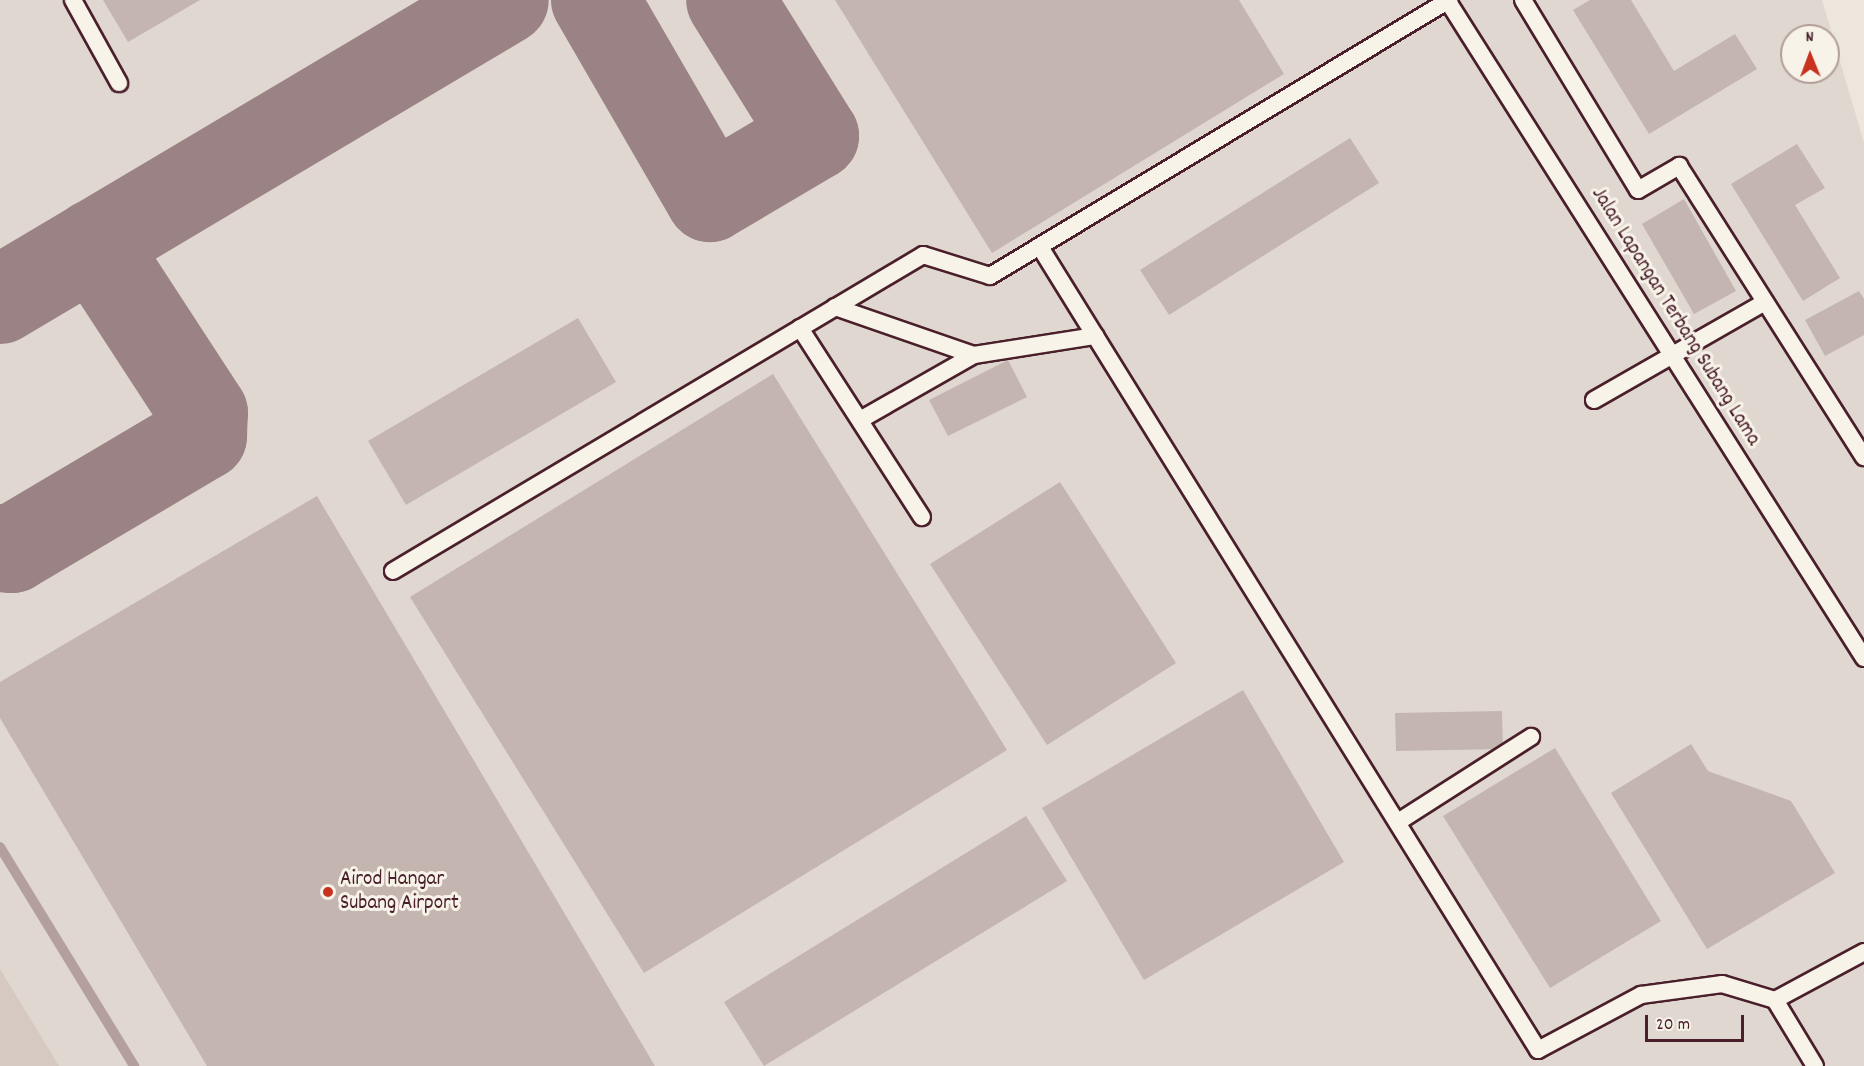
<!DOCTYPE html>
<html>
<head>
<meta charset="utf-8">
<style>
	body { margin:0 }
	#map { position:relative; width:1864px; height:1066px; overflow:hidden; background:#ece6dd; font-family:Dekko,sans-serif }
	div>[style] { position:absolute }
	.built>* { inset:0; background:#e0d7d0 }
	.green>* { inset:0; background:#d5c9c2 }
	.stream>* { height:10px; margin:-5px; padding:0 5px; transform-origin:5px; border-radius:5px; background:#b39f9d }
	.taxiway>* { height:88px; margin:-44px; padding:0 44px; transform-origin:44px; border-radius:44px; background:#9b8284 }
	.building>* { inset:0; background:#c4b5b0 }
	.roads { filter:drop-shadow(2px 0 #4a1f2b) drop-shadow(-2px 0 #4a1f2b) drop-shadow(0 2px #4a1f2b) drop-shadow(0 -2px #4a1f2b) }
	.service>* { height:16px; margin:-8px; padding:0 8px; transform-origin:8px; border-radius:8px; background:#f7f3e8 }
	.dots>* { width:16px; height:16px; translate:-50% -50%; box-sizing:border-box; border:3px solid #f7f3e8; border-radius:50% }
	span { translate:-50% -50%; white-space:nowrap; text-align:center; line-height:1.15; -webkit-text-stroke:6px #f7f3e8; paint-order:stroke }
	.street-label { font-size:21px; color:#4a1f2b }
	.poi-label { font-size:21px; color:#4a1f2b }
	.left { translate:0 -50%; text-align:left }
	.north { position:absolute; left:1780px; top:24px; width:60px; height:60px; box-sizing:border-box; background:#f7f3e8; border:2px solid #b29e9c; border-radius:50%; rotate:359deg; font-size:16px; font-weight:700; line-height:24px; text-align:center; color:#4a1f2b }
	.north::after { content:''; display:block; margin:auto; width:21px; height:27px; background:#c8321e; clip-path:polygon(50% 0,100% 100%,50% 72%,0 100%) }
	.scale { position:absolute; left:1645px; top:1015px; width:99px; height:27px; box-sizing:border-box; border:3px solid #4a1f2b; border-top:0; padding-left:8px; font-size:18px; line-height:21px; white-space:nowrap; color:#4a1f2b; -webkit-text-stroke:4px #f7f3e8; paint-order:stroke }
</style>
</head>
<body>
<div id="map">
	<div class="built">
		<div style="clip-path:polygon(evenodd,0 0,1822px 0,1864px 143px,1864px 1066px,0 1066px,0 0,1792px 36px,1828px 36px,1828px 72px,1792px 72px,1792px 36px)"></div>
	</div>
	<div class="green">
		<div style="clip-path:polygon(0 969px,59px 1066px,0 1066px)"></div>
	</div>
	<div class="stream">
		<div style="left:0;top:847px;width:257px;rotate:58.5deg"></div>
	</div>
	<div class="taxiway">
		<div style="left:595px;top:0;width:229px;rotate:59.9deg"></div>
		<div style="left:710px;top:198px;width:122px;rotate:-30.6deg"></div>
		<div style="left:815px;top:136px;width:160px;rotate:-122deg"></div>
		<div style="left:0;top:300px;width:587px;rotate:-30.71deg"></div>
		<div style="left:0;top:548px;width:12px;rotate:5deg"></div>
		<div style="left:12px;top:549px;width:222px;rotate:-30.6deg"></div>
		<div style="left:203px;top:436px;width:23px;rotate:-88deg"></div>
		<div style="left:204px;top:413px;width:202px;rotate:-123.1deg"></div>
	</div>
	<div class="building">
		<div style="clip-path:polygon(103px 0,200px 0,128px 42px)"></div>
		<div style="clip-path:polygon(835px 0,1239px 0,1284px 74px,992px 253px)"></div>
		<div style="clip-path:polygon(1590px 0,1631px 0,1674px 71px,1735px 34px,1757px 69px,1649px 134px,1573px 10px)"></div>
		<div style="clip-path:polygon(1350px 138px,1379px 183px,1169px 315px,1140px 270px)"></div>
		<div style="clip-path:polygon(1797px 144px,1825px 188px,1795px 205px,1840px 278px,1803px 301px,1731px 184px)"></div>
		<div style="clip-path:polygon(1684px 199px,1736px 291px,1694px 314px,1642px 224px)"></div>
		<div style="clip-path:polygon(1859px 291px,1864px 299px,1864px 335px,1825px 356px,1805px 320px)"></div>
		<div style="clip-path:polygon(578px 318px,616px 382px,406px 505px,368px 441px)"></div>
		<div style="clip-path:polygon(1008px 360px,1027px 397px,948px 436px,929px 400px)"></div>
		<div style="clip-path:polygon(773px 374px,1007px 750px,644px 973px,410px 597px)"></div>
		<div style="clip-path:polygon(1060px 482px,1176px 663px,1047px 745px,930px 564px)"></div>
		<div style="clip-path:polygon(317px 496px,655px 1066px,207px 1066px,0 718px,0 682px)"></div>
		<div style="clip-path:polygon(1243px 690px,1344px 862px,1144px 980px,1042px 808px)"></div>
		<div style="clip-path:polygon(1502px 711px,1503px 749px,1396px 751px,1395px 713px)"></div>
		<div style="clip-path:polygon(1691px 744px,1708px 771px,1791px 801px,1835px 873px,1707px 949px,1611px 793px)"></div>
		<div style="clip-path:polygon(1555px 748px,1661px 921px,1550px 988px,1443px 816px)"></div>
		<div style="clip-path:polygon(1026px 816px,1067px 881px,764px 1066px,724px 1002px)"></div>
	</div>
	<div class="roads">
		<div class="service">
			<div style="left:73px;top:0;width:95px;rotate:61deg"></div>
			<div style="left:1447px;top:0;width:779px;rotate:57.64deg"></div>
			<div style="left:1523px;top:0;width:222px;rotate:58.8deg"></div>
			<div style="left:1638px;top:190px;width:48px;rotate:-30.3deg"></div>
			<div style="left:1679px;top:166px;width:345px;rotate:57.6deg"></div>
			<div style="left:1040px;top:247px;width:945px;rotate:58.19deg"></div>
			<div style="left:1538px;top:1050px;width:117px;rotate:-28.1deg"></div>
			<div style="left:1641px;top:995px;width:82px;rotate:-7.7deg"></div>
			<div style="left:1722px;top:984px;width:55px;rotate:16.8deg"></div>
			<div style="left:1775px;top:1000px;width:77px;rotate:58.8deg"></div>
			<div style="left:835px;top:307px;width:147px;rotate:19.1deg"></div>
			<div style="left:974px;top:355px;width:123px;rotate:-8.9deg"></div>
			<div style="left:800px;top:328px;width:225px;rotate:57.2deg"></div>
			<div style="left:1594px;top:400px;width:197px;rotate:-29.8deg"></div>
			<div style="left:860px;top:420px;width:131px;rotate:-29.7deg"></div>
			<div style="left:393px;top:571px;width:617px;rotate:-30.8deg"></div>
			<div style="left:923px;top:255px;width:70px;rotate:17.4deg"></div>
			<div style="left:990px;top:276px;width:536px;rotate:-31.02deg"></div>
			<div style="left:1398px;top:822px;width:158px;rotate:-32.6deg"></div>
			<div style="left:1775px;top:1000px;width:101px;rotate:-28.3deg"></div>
		</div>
	</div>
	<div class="dots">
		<div style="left:328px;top:892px;background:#c8321e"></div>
	</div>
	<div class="street-label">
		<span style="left:1675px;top:317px;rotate:58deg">Jalan Lapangan Terbang Subang Lama</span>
	</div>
	<div class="poi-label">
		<span class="left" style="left:340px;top:892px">Airod Hangar<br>Subang Airport</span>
	</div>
	<div class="north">N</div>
	<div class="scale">20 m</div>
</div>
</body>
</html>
